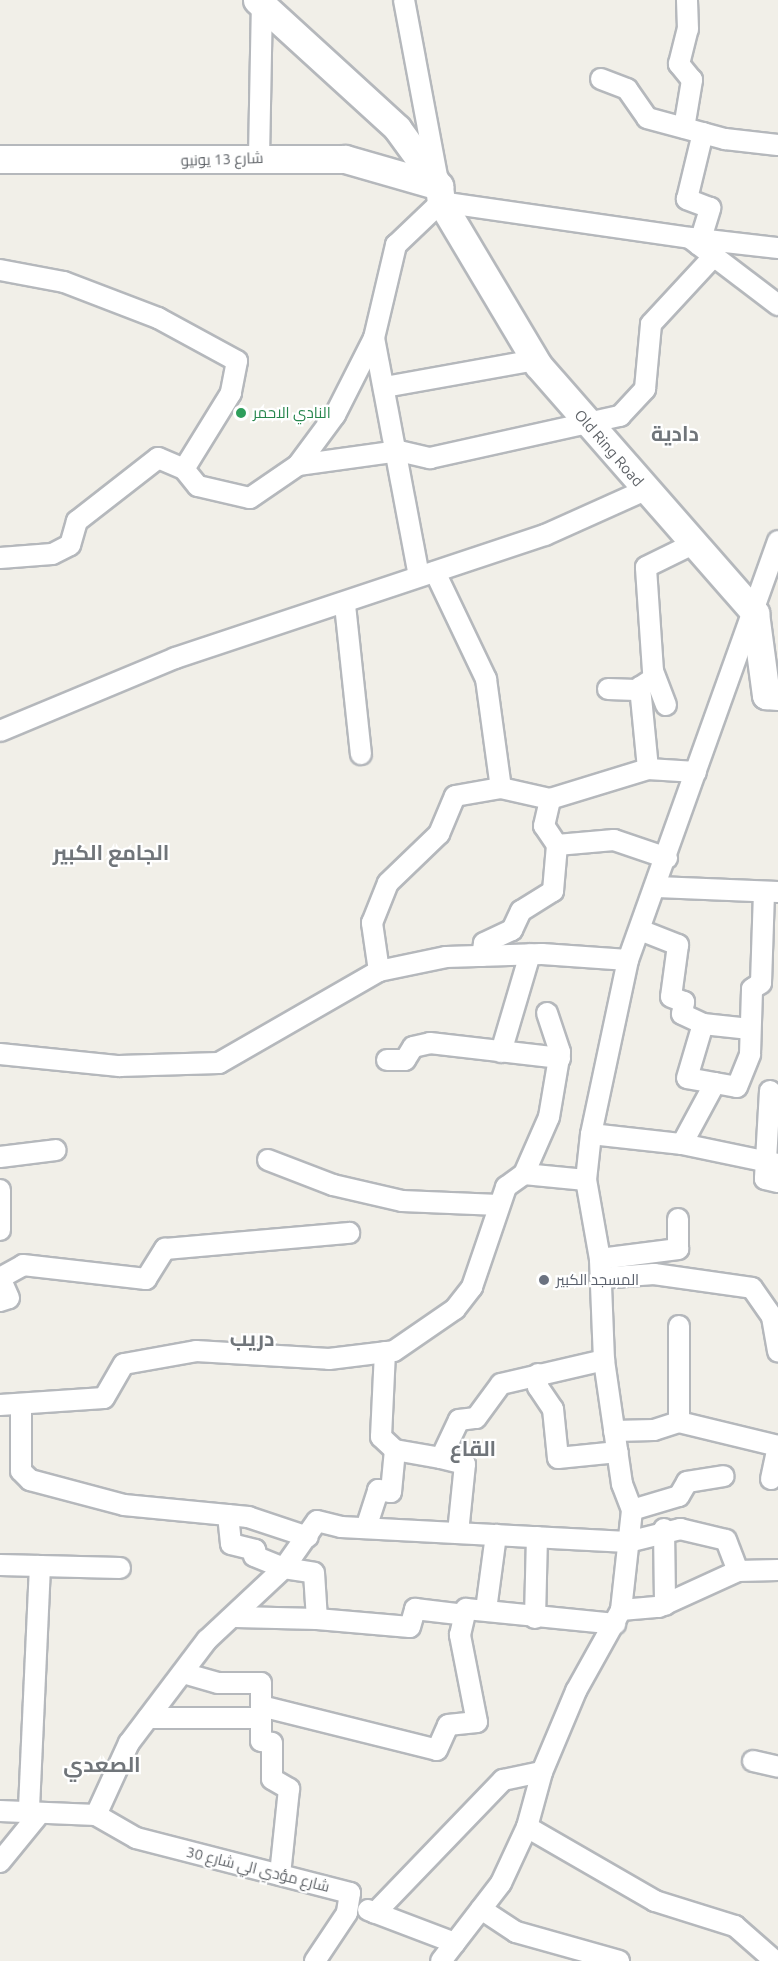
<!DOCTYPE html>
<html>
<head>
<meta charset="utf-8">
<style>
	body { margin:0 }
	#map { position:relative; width:778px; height:1961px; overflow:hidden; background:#f1efe8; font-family:Ubuntu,Cairo,sans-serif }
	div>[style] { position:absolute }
	.roads { filter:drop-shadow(2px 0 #b5b8bc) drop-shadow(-2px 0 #b5b8bc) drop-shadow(0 2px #b5b8bc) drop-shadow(0 -2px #b5b8bc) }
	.street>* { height:20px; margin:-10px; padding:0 10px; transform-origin:10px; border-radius:10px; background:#fff }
	.secondary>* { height:27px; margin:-13.5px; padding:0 13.5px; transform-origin:13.5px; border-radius:13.5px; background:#fff }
	.dots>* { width:16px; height:16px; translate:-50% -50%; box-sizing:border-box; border:3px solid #fff; border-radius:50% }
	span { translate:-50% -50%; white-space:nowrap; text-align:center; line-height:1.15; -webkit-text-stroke:4.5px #fff; paint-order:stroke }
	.street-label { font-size:15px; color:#5f6368 }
	.leisure-label { font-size:15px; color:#27864d }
	.left { translate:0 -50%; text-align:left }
	.worship-label { font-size:15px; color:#5b616d }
	.district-label { font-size:21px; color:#70757a; font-weight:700 }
</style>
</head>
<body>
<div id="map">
	<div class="roads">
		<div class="street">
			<div style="left:404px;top:0;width:184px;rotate:79.4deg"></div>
			<div style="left:601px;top:79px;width:28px;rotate:21deg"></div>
			<div style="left:627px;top:89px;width:35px;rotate:55deg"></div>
			<div style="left:647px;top:118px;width:81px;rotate:15.1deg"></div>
			<div style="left:725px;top:139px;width:53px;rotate:6.5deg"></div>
			<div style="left:684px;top:128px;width:49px;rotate:-80.5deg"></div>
			<div style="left:692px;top:80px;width:21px;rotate:-129deg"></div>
			<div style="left:679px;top:64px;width:36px;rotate:-76deg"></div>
			<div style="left:688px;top:29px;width:29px;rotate:-92deg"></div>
			<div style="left:259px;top:157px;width:157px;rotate:-88.9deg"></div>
			<div style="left:690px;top:238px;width:89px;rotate:6.5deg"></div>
			<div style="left:699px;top:245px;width:39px;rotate:-73deg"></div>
			<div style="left:710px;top:208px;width:25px;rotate:-159deg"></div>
			<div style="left:687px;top:199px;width:68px;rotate:-76.4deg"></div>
			<div style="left:0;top:270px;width:65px;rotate:10.6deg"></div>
			<div style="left:64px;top:282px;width:101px;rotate:21deg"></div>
			<div style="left:158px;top:318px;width:90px;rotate:28.6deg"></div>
			<div style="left:237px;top:361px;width:33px;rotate:101deg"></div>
			<div style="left:231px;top:393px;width:89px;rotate:121.7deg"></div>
			<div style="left:184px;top:469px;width:28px;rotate:-157deg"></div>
			<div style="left:158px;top:458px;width:103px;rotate:142.1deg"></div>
			<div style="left:77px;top:521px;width:25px;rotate:106deg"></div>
			<div style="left:70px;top:545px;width:20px;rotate:153deg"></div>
			<div style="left:52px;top:554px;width:52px;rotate:175.6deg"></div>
			<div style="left:374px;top:338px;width:242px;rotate:79.3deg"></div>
			<div style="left:385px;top:387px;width:152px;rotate:-10.2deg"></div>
			<div style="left:298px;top:465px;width:102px;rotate:-7.9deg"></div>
			<div style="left:399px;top:451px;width:32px;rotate:13deg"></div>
			<div style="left:430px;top:458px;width:195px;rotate:-12.5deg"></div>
			<div style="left:620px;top:416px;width:37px;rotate:-47deg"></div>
			<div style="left:645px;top:389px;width:65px;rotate:-84.7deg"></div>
			<div style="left:651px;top:324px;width:93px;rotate:-47.2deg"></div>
			<div style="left:184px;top:469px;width:22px;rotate:51deg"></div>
			<div style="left:198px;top:486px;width:53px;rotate:13deg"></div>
			<div style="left:250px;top:498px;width:58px;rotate:-34.5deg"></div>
			<div style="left:298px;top:465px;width:62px;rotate:-53.5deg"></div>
			<div style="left:335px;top:415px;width:86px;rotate:-63.1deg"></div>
			<div style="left:374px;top:338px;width:96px;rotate:-76.7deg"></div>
			<div style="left:396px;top:245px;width:62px;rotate:-43.7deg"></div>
			<div style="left:441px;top:202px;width:252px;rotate:8.2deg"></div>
			<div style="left:690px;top:238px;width:111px;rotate:37.3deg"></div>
			<div style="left:435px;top:572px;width:119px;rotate:64.5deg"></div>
			<div style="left:486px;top:679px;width:110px;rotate:82.2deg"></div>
			<div style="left:501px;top:788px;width:50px;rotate:12.7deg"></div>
			<div style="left:345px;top:605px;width:150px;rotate:83.9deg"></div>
			<div style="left:640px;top:687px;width:82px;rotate:84.4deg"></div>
			<div style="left:608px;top:689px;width:28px;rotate:2deg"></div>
			<div style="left:636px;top:690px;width:18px;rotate:-34deg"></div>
			<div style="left:666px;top:705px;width:36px;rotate:-111deg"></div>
			<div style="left:653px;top:671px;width:104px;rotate:-93.9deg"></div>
			<div style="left:646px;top:567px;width:50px;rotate:-26.1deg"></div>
			<div style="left:0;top:731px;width:190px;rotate:-22.6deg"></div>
			<div style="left:175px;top:658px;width:390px;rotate:-18.4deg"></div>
			<div style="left:545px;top:535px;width:110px;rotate:-24.2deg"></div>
			<div style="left:557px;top:845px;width:57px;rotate:-5deg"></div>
			<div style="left:614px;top:840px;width:56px;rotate:18.8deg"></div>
			<div style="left:657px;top:887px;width:121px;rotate:2.4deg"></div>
			<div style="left:640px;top:930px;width:41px;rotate:21.5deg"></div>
			<div style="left:678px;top:945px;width:52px;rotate:97.7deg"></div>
			<div style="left:671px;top:997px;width:14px;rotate:21deg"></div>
			<div style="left:684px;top:1002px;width:12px;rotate:99deg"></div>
			<div style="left:682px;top:1014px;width:23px;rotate:25deg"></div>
			<div style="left:482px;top:956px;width:13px;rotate:-81deg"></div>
			<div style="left:484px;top:943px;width:31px;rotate:-25deg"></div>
			<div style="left:512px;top:930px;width:21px;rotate:-65deg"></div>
			<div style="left:521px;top:911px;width:38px;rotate:-32deg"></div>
			<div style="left:553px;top:891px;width:46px;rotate:-85deg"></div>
			<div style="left:557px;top:845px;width:23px;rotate:-124deg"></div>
			<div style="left:544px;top:826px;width:28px;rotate:-77deg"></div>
			<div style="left:550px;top:799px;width:102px;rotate:-17deg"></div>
			<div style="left:648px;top:769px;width:48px;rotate:3.6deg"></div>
			<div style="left:379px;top:971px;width:49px;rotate:-98.3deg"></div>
			<div style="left:372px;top:923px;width:43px;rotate:-68.2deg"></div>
			<div style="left:388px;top:883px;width:71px;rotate:-43.9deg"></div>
			<div style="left:439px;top:834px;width:41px;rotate:-67.2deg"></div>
			<div style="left:455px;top:796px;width:47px;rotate:-9.9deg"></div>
			<div style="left:501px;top:1052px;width:102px;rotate:-73.5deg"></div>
			<div style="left:0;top:1054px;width:120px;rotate:5.8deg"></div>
			<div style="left:119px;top:1066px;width:100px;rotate:-1.7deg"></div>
			<div style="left:219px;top:1063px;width:185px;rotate:-29.9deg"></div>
			<div style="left:379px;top:971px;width:68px;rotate:-11.8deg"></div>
			<div style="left:446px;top:957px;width:96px;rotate:-1.8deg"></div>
			<div style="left:542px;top:954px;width:86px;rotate:4deg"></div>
			<div style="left:387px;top:1060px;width:18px"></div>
			<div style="left:405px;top:1060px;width:15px;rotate:-58deg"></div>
			<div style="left:413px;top:1047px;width:17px;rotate:-13deg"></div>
			<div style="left:430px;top:1043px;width:131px;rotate:6.6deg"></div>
			<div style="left:715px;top:1083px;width:28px;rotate:-170deg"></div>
			<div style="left:687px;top:1078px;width:56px;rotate:-73.5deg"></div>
			<div style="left:703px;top:1024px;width:47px;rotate:6.1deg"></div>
			<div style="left:770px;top:1091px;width:88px;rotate:93.3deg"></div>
			<div style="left:765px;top:1179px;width:13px;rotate:13deg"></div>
			<div style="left:591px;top:1134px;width:92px;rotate:6.3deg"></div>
			<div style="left:682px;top:1144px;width:69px;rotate:-61.6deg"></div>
			<div style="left:715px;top:1083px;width:22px;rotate:10deg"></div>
			<div style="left:737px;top:1087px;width:35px;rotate:-68deg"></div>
			<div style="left:750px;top:1054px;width:65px;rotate:-88.2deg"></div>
			<div style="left:752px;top:989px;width:11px;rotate:-34deg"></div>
			<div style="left:761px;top:983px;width:91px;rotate:-88.1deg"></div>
			<div style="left:682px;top:1144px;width:98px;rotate:11.8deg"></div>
			<div style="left:0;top:1157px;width:56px;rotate:-7.1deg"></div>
			<div style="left:268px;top:1160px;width:70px;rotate:21deg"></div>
			<div style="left:333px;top:1185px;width:71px;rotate:13.1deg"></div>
			<div style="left:402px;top:1201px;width:97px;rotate:2.4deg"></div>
			<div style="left:524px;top:1174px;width:62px;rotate:5.5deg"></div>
			<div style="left:0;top:1190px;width:40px;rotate:90deg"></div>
			<div style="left:600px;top:1259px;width:79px;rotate:-7.3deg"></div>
			<div style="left:678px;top:1249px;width:30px;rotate:-90deg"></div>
			<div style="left:600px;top:1278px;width:54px;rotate:-4.2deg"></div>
			<div style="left:654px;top:1274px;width:99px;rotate:8.1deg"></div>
			<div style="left:752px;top:1288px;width:35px;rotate:55deg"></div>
			<div style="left:772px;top:1317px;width:35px;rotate:80deg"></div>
			<div style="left:0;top:1301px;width:9px;rotate:-18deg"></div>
			<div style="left:9px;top:1298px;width:22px;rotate:-114deg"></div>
			<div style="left:0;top:1278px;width:26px;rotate:-29deg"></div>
			<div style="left:23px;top:1265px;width:124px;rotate:6.5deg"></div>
			<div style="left:146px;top:1279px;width:36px;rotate:-58deg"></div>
			<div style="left:165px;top:1249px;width:185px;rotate:-5deg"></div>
			<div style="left:679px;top:1326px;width:96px;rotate:90deg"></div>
			<div style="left:385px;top:1352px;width:85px;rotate:92.7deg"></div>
			<div style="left:381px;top:1437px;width:19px;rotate:43deg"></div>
			<div style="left:538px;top:1374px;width:13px;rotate:90deg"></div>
			<div style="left:538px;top:1387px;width:27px;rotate:56deg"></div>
			<div style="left:553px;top:1409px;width:49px;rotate:84.2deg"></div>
			<div style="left:558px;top:1458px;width:60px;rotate:-5.7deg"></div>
			<div style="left:0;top:1405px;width:104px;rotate:-3.9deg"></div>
			<div style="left:104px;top:1398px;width:39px;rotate:-60deg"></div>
			<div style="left:124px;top:1364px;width:73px;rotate:-10.2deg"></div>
			<div style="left:196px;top:1351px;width:133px;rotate:3.4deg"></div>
			<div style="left:329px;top:1359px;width:65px;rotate:-7deg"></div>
			<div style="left:394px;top:1351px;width:74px;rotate:-34.5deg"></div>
			<div style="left:455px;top:1309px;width:28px;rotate:-52deg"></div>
			<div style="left:472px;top:1287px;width:106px;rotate:-71.2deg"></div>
			<div style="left:506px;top:1187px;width:22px;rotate:-36deg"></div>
			<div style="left:524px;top:1174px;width:62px;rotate:-66.3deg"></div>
			<div style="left:549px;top:1117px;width:66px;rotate:-80.4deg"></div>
			<div style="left:560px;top:1052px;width:41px;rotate:-108.4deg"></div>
			<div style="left:21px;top:1406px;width:65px;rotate:90deg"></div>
			<div style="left:21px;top:1471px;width:13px;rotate:45deg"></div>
			<div style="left:30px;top:1480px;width:97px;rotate:14.9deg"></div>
			<div style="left:124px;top:1505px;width:125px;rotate:5.5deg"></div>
			<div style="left:248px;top:1517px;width:63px;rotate:18.4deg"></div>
			<div style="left:614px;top:1431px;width:40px;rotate:-1.4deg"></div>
			<div style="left:654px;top:1430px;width:26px;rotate:-18deg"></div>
			<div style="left:679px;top:1422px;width:102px;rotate:13.6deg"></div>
			<div style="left:771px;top:1479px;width:34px;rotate:-78deg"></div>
			<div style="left:632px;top:1510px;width:49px;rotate:-16.6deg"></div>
			<div style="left:679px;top:1496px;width:16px;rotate:-60deg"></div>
			<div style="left:687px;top:1482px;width:37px;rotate:-9deg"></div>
			<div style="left:228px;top:1515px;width:29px;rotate:84deg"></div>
			<div style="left:231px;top:1544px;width:25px;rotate:14deg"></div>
			<div style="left:255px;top:1550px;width:6px;rotate:99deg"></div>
			<div style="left:254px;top:1556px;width:32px;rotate:22deg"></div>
			<div style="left:284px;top:1568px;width:30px;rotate:9deg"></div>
			<div style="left:314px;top:1573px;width:46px;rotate:86.3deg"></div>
			<div style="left:317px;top:1619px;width:93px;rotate:4.9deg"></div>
			<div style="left:410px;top:1627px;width:19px;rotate:-74deg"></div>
			<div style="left:415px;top:1609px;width:50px;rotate:6.8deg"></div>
			<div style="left:366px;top:1528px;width:40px;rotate:-72deg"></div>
			<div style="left:378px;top:1490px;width:13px;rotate:9deg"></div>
			<div style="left:391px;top:1492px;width:42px;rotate:-84.6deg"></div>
			<div style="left:395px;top:1450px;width:47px;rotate:9.9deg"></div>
			<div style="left:664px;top:1529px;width:76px;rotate:89.2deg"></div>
			<div style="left:458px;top:1533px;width:69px;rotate:-84.2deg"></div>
			<div style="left:465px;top:1464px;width:25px;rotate:-166deg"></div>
			<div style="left:441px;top:1458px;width:42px;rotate:-64.7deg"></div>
			<div style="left:459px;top:1420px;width:17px;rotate:-7deg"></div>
			<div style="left:476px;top:1418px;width:42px;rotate:-53.7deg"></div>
			<div style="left:501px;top:1384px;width:106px;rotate:-13.1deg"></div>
			<div style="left:0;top:1565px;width:40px;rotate:1.4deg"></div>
			<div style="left:40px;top:1566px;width:246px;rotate:92.6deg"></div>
			<div style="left:40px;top:1566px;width:80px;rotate:1.4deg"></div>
			<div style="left:486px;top:1610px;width:76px;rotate:-82.4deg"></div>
			<div style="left:621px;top:1610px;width:38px;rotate:-5deg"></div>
			<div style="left:659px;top:1607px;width:87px;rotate:-24.5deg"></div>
			<div style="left:738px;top:1571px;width:40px;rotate:-1.4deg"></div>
			<div style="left:236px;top:1617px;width:81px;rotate:1.4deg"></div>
			<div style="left:535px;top:1618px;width:81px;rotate:-88.6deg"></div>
			<div style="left:183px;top:1673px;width:36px;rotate:16deg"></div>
			<div style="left:218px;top:1683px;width:43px"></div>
			<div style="left:261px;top:1683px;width:35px;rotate:90deg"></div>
			<div style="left:261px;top:1706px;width:181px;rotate:14deg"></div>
			<div style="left:437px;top:1750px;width:27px;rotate:-66deg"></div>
			<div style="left:448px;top:1725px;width:29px;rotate:-6deg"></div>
			<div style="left:477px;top:1722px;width:89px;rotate:-101.1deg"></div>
			<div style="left:460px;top:1635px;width:27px;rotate:-77deg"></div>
			<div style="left:466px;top:1609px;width:150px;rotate:5.7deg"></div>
			<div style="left:148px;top:1718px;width:113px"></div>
			<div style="left:261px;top:1718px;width:23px;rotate:90deg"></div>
			<div style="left:261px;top:1741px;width:11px;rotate:10deg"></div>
			<div style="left:272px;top:1743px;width:36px;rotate:90deg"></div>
			<div style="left:272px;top:1779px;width:20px;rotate:30deg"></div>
			<div style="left:289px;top:1789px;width:86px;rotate:96deg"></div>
			<div style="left:753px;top:1761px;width:26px;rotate:13deg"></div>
			<div style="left:0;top:1811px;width:96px;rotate:2.4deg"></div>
			<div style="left:96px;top:1815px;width:79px;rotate:-65.4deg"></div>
			<div style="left:129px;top:1743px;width:129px;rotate:-52.9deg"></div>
			<div style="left:207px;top:1640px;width:105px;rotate:-43.1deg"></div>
			<div style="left:284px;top:1568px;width:57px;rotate:-54.9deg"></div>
			<div style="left:317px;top:1521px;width:25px;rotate:14deg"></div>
			<div style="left:341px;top:1527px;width:287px;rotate:3deg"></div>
			<div style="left:628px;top:1542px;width:54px;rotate:-14deg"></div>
			<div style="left:680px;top:1529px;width:47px;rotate:13.4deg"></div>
			<div style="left:726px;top:1540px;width:33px;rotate:69deg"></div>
			<div style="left:96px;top:1815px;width:46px;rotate:29.9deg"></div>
			<div style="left:136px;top:1838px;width:221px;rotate:14.4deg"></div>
			<div style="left:350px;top:1893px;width:20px;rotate:99deg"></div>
			<div style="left:347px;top:1913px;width:58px;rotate:123.7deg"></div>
			<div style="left:527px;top:1827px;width:148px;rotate:30deg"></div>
			<div style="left:655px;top:1901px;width:84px;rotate:17.4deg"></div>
			<div style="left:735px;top:1926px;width:53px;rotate:41.2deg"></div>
			<div style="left:0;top:1862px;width:63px;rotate:-50.8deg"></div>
			<div style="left:481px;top:1909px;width:42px;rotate:33.3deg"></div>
			<div style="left:516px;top:1932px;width:107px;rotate:15.7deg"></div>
			<div style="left:368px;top:1910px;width:93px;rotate:20.8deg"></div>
			<div style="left:375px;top:1913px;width:185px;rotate:-46.1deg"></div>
			<div style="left:503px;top:1780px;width:40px;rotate:-12deg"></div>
			<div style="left:441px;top:1961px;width:98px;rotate:-52.4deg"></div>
			<div style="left:501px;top:1883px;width:62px;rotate:-65.1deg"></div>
			<div style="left:527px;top:1827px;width:57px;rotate:-74.7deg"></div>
			<div style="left:542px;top:1772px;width:88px;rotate:-67.2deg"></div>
			<div style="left:576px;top:1691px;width:93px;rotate:-60.9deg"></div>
			<div style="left:621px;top:1610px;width:101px;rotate:-83.7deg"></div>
			<div style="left:632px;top:1510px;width:28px;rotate:-111deg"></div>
			<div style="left:622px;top:1484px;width:125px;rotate:-98.3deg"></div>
			<div style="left:604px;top:1360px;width:101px;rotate:-92.3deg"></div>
			<div style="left:600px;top:1259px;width:80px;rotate:-100deg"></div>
			<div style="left:586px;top:1180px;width:46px;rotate:-83.8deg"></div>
			<div style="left:591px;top:1134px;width:178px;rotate:-78deg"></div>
			<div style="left:628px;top:960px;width:445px;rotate:-70.3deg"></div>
		</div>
		<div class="secondary">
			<div style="left:257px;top:0;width:190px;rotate:42.4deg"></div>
			<div style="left:397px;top:128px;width:72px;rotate:54.1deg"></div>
			<div style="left:439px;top:186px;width:16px;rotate:83deg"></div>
			<div style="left:441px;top:202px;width:190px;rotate:59.2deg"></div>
			<div style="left:538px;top:365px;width:330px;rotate:48.8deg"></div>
			<div style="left:755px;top:613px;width:83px;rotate:82.4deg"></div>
			<div style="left:766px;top:695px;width:12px;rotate:5deg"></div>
			<div style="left:0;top:159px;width:345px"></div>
			<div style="left:345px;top:159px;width:98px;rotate:16deg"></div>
		</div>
	</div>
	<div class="dots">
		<div style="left:241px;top:413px;background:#2e9e5b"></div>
		<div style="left:544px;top:1280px;background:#6b7280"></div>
	</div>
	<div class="street-label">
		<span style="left:222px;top:159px;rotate:-2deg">شارع 13 يونيو</span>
		<span style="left:609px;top:448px;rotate:49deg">Old Ring Road</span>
		<span style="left:258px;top:1869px;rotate:14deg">شارع مؤدي الي شارع 30</span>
	</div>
	<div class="leisure-label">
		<span class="left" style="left:253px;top:413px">النادي الاحمر</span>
	</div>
	<div class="worship-label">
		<span class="left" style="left:556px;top:1280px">المسجد الكبير</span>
	</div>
	<div class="district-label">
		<span style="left:675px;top:433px">دادية</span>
		<span style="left:111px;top:852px">الجامع الكبير</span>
		<span style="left:252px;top:1338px">دريب</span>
		<span style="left:473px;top:1448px">القاع</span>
		<span style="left:102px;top:1764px">الصعدي</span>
	</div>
</div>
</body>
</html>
